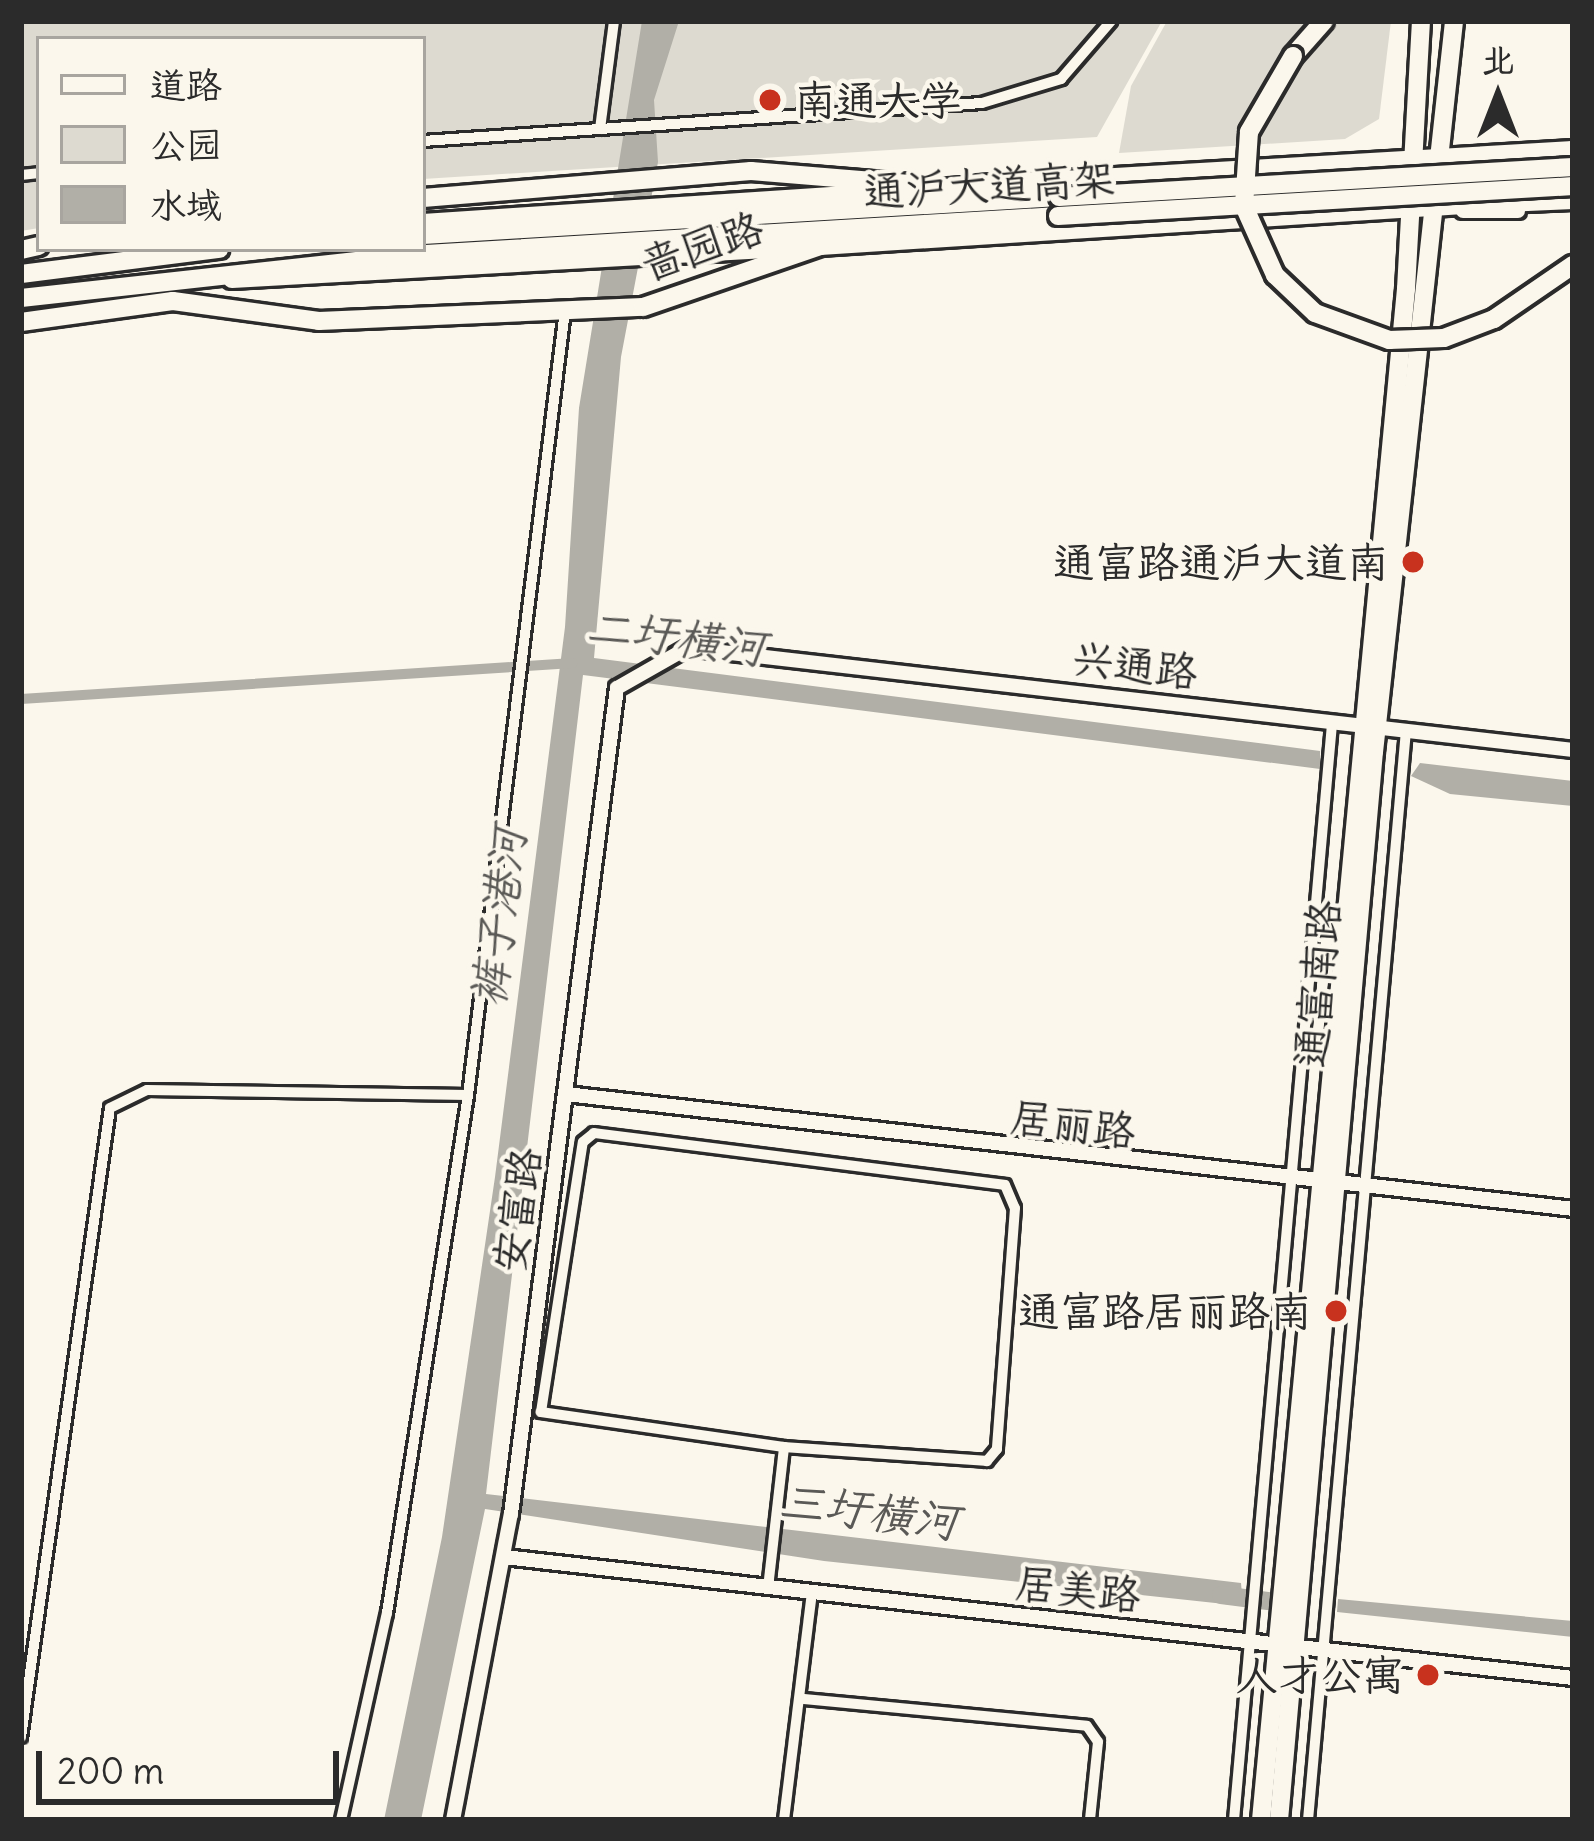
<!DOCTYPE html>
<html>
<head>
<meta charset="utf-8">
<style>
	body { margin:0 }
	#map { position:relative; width:1594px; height:1841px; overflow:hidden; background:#fbf7ec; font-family:Delius,"LXGW WenKai TC",sans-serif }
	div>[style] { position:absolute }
	.green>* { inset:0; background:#dddad0 }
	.water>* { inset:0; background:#b1afa7 }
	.canal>* { height:10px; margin:-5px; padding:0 5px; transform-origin:5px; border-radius:5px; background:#b1afa7 }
	.river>* { height:18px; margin:-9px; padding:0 9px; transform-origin:9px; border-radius:9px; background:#b1afa7 }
	.roads { filter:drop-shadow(3px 0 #2b2b2b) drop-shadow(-3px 0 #2b2b2b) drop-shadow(0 3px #2b2b2b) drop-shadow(0 -3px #2b2b2b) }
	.minor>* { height:10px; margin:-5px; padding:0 5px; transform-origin:5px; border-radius:5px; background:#fbf7ec }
	.tertiary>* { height:14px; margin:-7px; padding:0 7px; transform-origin:7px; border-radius:7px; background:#fbf7ec }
	.primary>* { height:18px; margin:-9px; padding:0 9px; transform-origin:9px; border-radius:9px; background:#fbf7ec }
	.trunk>* { height:18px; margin:-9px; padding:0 9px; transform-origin:9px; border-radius:9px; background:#fbf7ec }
	.bridges { filter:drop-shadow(3px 0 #2b2b2b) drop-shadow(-3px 0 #2b2b2b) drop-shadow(0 3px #2b2b2b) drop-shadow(0 -3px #2b2b2b) }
	.trunk-bridge>* { height:18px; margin:-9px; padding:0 9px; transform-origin:9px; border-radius:9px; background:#fbf7ec }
	.dots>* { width:33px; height:33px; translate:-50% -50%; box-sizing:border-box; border:6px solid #fbf7ec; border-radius:50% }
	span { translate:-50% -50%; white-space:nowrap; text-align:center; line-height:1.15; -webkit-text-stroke:9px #fbf7ec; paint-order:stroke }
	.poi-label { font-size:42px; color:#2b2b2b }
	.left { translate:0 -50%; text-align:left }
	.right { translate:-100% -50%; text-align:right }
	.street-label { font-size:42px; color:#2b2b2b }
	.water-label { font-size:45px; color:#5a5956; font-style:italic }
	.frame { position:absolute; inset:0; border:24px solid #2b2b2b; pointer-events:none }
	.legend { position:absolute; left:36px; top:36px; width:390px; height:216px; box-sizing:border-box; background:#fbf7ec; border:3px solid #a8a59f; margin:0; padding:15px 21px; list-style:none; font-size:36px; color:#2b2b2b }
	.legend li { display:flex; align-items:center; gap:24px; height:60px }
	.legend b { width:60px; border:3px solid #a8a59f }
	.north { position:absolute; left:1438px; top:36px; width:120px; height:120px; -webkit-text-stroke:9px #fbf7ec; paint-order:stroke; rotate:0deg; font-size:33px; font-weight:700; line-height:48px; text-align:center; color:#2b2b2b }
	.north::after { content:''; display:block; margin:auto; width:42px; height:54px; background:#2b2b2b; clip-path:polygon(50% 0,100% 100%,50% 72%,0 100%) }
	.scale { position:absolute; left:36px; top:1751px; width:303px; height:54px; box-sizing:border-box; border:6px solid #2b2b2b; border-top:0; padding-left:15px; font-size:36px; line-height:42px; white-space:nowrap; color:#2b2b2b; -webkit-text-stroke:9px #fbf7ec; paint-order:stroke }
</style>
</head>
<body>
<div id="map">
	<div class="green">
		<div style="clip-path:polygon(21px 21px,1162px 21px,1097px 137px,423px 179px,423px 39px,39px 39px,39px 228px,21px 231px)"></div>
		<div style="clip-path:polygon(1167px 21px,1391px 21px,1379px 119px,1345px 139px,1119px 153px,1131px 86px)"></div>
	</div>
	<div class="water">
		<div style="clip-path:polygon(642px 21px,679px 21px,654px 100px,658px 162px,621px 357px,594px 658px,1320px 751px,1320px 769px,583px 675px,486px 1494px,1241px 1583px,1243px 1606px,824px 1561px,485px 1509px,421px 1820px,384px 1820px,442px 1537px,495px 1177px,565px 627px,579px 408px)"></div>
		<div style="clip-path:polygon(1420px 763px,1573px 781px,1573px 806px,1450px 794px,1411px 776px)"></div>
		<div style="clip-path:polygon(1338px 1599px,1573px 1621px,1573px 1637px,1337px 1612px)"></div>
	</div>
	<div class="canal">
		<div style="left:21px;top:699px;width:553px;rotate:-3.73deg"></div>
	</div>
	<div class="river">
		<div style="left:1221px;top:1595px;width:47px;rotate:7.3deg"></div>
	</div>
	<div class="roads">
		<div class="minor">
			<div style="left:600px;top:129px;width:109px;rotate:-82.6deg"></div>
			<div style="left:423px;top:141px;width:560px;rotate:-3.89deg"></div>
			<div style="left:982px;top:103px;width:83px;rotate:-16.9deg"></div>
			<div style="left:1061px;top:79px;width:77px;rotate:-49.2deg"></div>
			<div style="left:21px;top:175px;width:18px;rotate:-6deg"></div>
			<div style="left:594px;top:1133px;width:414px;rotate:7.2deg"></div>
			<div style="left:1005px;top:1185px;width:25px;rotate:67deg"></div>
			<div style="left:1015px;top:1208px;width:242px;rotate:94.3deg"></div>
			<div style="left:997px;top:1449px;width:16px;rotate:130deg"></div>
			<div style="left:987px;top:1461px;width:203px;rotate:-176.1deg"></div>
			<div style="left:784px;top:1447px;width:246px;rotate:-171.8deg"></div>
			<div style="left:541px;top:1412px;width:273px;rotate:-81.2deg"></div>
			<div style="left:583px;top:1142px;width:14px;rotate:-39deg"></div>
			<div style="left:768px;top:1588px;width:142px;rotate:-83.5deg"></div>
			<div style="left:804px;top:1699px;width:284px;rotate:5.4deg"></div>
			<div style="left:1087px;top:1726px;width:19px;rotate:55deg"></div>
			<div style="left:1098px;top:1742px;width:78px;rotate:95.9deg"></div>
			<div style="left:21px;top:1737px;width:635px;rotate:-81.95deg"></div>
			<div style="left:110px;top:1108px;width:41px;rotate:-25.9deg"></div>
			<div style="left:147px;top:1090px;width:321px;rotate:0.9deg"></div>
			<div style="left:341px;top:1820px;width:212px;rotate:-77.5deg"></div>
			<div style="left:387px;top:1613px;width:524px;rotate:-81.11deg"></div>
			<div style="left:468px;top:1095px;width:790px;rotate:-82.95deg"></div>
			<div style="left:784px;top:1820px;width:229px;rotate:-83deg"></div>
			<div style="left:1234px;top:1820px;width:1099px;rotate:-84.89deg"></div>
			<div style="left:1308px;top:1820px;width:1093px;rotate:-84.86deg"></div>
		</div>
		<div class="tertiary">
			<div style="left:1463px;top:211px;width:55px"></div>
			<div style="left:566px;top:1094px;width:1014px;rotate:6.51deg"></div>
			<div style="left:504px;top:1557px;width:1076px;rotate:6.46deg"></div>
			<div style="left:453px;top:1820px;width:311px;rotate:-79.3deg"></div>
			<div style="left:511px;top:1514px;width:833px;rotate:-82.69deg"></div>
			<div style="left:617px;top:688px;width:81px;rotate:-29.7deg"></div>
			<div style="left:687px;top:648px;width:892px;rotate:6.57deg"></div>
		</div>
		<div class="primary">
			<div style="left:979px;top:185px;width:595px;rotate:-3.37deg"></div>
			<div style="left:423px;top:198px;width:329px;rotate:-4.7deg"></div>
			<div style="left:751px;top:171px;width:159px;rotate:4.7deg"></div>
			<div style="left:21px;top:250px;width:18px;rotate:-13deg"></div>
			<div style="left:21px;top:322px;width:153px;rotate:-7.9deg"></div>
			<div style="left:173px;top:301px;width:147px;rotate:7.8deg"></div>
			<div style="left:319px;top:321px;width:324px;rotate:-2.5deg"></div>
			<div style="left:643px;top:307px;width:187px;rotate:-19deg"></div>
			<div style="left:820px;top:246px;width:675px;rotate:-3.65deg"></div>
			<div style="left:1261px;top:1820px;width:1538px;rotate:-84.59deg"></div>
			<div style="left:1406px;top:289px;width:268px;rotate:-86.8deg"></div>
			<div style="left:1279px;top:1820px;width:1072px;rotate:-84.92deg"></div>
			<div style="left:1374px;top:752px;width:735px;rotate:-83.75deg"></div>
		</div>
		<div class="trunk">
			<div style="left:1293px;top:56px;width:47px;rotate:-48.5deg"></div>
			<div style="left:1572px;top:150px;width:1px"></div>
			<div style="left:1482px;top:204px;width:91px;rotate:-2.5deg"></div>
			<div style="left:423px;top:223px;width:573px;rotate:-3.8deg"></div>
			<div style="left:423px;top:235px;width:637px;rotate:-3.42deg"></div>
			<div style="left:21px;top:274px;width:200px;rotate:-7.2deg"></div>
			<div style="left:232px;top:279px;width:589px;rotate:-3.21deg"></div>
			<div style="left:21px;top:298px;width:390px;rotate:-6.3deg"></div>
			<div style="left:409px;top:255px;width:650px;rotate:-3.44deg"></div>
		</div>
	</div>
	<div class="bridges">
		<div class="trunk-bridge">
			<div style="left:1293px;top:56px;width:88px;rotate:120.1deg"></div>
			<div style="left:1249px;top:132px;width:74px;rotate:93.9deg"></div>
			<div style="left:1244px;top:206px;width:76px;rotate:65.8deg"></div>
			<div style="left:1275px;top:275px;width:55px;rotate:43.5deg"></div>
			<div style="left:1315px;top:313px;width:79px;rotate:20deg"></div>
			<div style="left:1389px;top:340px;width:55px;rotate:-2.1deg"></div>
			<div style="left:1444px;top:338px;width:53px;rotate:-20.8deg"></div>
			<div style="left:1494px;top:319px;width:96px;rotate:-34.4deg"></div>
			<div style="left:1059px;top:197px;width:515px;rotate:-3.34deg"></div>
			<div style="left:1058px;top:216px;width:516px;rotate:-3.33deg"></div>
		</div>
	</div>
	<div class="dots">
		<div style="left:770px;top:100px;background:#c8321e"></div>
		<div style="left:1413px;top:562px;background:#c8321e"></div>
		<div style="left:1336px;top:1311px;background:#c8321e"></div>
		<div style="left:1428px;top:1675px;background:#c8321e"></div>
	</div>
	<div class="poi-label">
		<span class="left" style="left:794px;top:100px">南通大学</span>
		<span class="right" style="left:1389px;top:562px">通富路通沪大道南</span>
		<span class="right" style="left:1312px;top:1311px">通富路居丽路南</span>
		<span class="right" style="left:1404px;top:1675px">人才公寓</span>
	</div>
	<div class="street-label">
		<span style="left:989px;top:185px;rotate:-3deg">通沪大道高架</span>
		<span style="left:702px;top:246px;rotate:-19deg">啬园路</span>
		<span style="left:1135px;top:665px;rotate:7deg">兴通路</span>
		<span style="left:1317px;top:984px;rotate:-85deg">通富南路</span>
		<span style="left:1073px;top:1124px;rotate:7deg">居丽路</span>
		<span style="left:517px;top:1210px;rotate:-82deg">安富路</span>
		<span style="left:1078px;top:1589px;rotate:6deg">居美路</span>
	</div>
	<div class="water-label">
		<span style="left:676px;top:638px;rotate:7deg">二圩横河</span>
		<span style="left:499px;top:917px;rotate:-83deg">裤子港河</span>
		<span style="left:869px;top:1512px;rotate:7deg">三圩横河</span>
	</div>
	<div class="frame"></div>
	<ul class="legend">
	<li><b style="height:15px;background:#fbf7ec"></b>道路</li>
	<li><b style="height:33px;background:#dddad0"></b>公园</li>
	<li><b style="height:33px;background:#b1afa7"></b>水域</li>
	</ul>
	<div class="north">北</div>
	<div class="scale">200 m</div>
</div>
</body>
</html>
